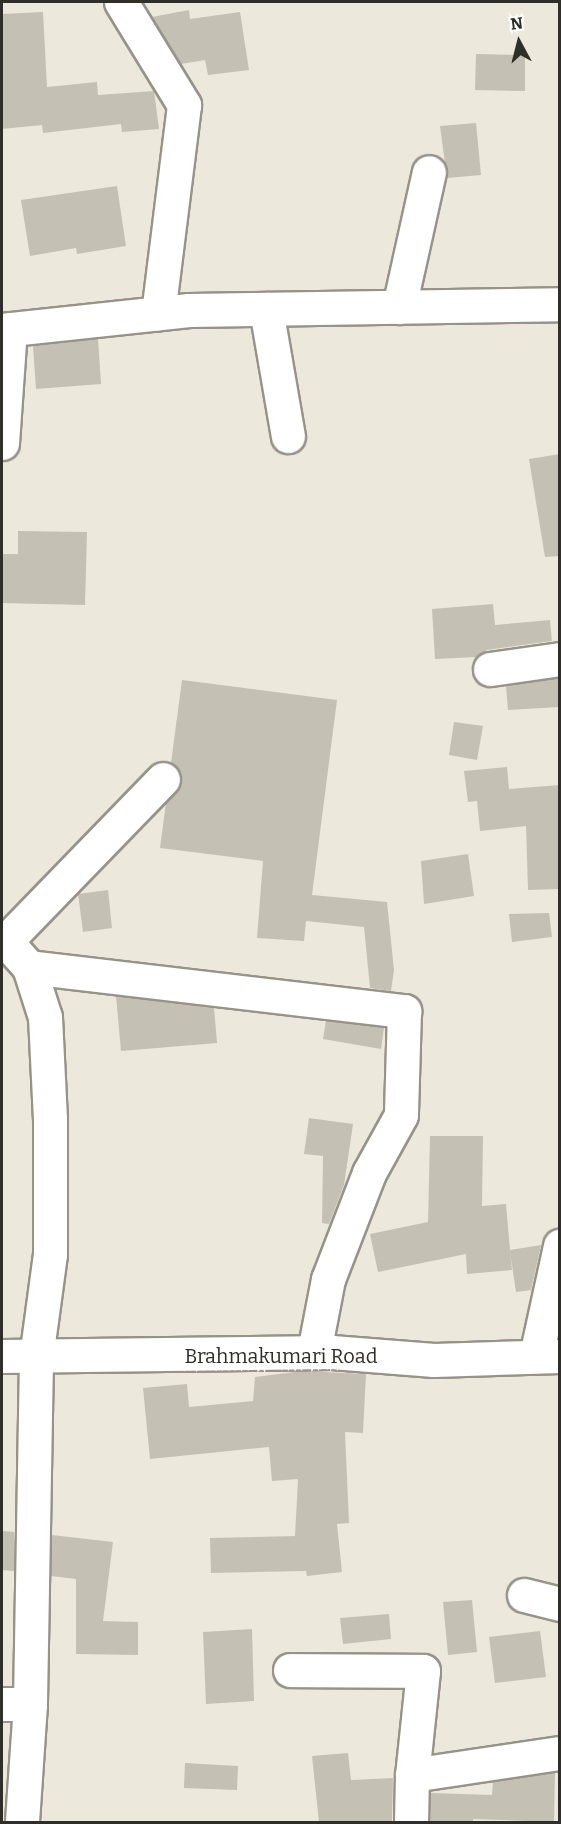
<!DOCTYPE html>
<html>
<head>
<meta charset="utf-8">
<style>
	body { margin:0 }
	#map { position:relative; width:561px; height:1824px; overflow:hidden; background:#ede8dc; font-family:Bitter,serif }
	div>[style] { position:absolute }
	.building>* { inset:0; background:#c5c0b4 }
	.roads { filter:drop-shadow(2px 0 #989389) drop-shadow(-2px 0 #989389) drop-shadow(0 2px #989389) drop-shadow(0 -2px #989389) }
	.minor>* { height:33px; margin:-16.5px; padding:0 16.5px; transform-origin:16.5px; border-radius:16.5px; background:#fff }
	span { translate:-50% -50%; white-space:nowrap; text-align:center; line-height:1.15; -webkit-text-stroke:6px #fff; paint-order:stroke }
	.street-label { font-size:20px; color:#302e29 }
	.frame { position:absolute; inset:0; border:3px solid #302e29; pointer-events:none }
	.north { position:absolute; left:489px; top:12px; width:60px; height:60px; -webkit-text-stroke:4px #fff; paint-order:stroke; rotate:353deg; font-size:16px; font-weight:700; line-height:24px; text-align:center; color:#302e29 }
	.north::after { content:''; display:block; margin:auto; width:21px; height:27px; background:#302e29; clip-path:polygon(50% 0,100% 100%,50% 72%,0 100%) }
</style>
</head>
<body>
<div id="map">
	<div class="building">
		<div style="clip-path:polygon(189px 10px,190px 19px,240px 12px,249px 70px,208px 75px,205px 60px,181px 64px,152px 17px)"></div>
		<div style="clip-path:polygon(43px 12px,47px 87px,97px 82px,98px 95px,154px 91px,159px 129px,122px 132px,121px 124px,43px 133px,42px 125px,2px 129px,2px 14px)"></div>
		<div style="clip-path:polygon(476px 54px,525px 55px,525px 91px,475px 90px)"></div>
		<div style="clip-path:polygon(476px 123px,481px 175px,447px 178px,440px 126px)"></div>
		<div style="clip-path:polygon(117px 186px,126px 246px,77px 254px,76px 248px,30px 256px,21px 200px)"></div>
		<div style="clip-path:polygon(98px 339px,101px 384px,36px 389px,33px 346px)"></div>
		<div style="clip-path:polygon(560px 454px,560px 556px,545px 557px,529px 459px)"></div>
		<div style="clip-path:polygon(18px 531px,87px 532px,85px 605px,2px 603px,2px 554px,18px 554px)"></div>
		<div style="clip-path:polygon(493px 604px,495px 625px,550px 620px,552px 641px,487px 650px,477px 657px,435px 659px,432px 609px)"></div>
		<div style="clip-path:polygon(560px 678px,560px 707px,508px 710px,506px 686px)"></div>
		<div style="clip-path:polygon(182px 680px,337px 700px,312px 895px,387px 902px,394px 970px,391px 991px,370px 988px,364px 927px,306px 921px,304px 941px,257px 938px,263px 861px,160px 848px,166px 803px,181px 783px,181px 773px,171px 763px)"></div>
		<div style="clip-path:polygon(454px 722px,483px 726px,477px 760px,449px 755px)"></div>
		<div style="clip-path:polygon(507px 767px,509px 789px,560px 785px,560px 889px,528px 890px,526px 826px,480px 831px,477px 801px,468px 802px,464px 771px)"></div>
		<div style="clip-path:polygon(468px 854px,474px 896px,424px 904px,421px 861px)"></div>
		<div style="clip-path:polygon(108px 890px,112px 928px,83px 932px,78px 894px)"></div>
		<div style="clip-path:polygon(549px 913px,552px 937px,512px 942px,509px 914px)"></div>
		<div style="clip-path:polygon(116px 996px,214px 1008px,217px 1043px,121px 1051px)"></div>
		<div style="clip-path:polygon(326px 1021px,384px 1028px,381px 1049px,323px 1039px)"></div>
		<div style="clip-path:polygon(309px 1118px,353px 1124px,344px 1185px,329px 1224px,322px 1223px,323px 1156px,304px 1154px)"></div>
		<div style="clip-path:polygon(430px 1136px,483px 1136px,482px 1206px,506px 1204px,510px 1250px,541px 1245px,531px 1290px,516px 1292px,510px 1252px,512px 1270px,467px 1274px,466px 1254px,378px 1272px,370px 1234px,428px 1222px)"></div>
		<div style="clip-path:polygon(303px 1371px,366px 1374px,363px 1433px,345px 1432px,349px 1523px,337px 1524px,342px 1572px,307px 1576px,306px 1571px,211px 1573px,210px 1538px,295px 1536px,298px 1479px,272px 1481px,269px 1447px,150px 1459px,143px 1388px,187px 1384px,189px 1407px,253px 1401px,255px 1377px)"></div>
		<div style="clip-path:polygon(2px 1531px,14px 1532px,14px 1571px,2px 1570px)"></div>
		<div style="clip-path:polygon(52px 1535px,113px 1542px,103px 1621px,138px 1622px,138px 1655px,76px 1654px,76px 1579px,51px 1576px)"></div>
		<div style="clip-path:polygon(472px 1600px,477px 1652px,448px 1655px,443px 1602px)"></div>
		<div style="clip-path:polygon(389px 1614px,391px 1639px,343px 1644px,340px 1618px)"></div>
		<div style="clip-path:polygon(252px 1629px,254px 1701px,206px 1704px,203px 1632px)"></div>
		<div style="clip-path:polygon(540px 1631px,546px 1677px,495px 1683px,489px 1637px)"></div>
		<div style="clip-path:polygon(348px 1753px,351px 1780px,393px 1778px,392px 1822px,319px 1822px,312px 1756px)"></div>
		<div style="clip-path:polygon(185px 1763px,238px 1766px,237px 1790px,184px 1788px)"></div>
		<div style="clip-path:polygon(555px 1773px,554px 1822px,473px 1819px,473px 1822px,430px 1822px,430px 1793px,492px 1795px,493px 1782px)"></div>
	</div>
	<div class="roads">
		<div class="minor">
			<div style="left:121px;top:2px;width:121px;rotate:58.5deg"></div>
			<div style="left:184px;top:105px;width:210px;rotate:97.1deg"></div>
			<div style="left:399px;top:307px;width:138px;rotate:-77.5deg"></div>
			<div style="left:266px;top:309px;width:129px;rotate:80.2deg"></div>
			<div style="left:2px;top:330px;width:188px;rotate:-6.1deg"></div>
			<div style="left:189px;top:310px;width:371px;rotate:-0.9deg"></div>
			<div style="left:2px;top:443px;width:114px;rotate:-86deg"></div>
			<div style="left:490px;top:669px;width:71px;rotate:-8.1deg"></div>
			<div style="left:2px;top:937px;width:40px;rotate:48deg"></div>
			<div style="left:29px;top:967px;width:52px;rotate:72.3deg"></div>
			<div style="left:45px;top:1017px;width:102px;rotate:87.2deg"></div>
			<div style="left:50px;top:1119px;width:135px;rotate:90deg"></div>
			<div style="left:50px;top:1254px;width:105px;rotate:97.7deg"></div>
			<div style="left:36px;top:1358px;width:346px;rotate:91deg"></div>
			<div style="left:30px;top:1704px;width:118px;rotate:93.9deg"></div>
			<div style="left:7px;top:940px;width:224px;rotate:-45.9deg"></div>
			<div style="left:29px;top:967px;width:378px;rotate:6.7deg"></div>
			<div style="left:404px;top:1011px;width:104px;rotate:91.7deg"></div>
			<div style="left:401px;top:1115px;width:66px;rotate:118.9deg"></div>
			<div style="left:369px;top:1173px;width:114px;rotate:111.1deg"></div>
			<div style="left:328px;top:1279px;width:74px;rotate:100.9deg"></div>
			<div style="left:2px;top:1356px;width:330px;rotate:-0.7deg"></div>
			<div style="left:332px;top:1352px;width:102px;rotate:4.5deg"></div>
			<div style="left:434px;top:1360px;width:126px;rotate:-1.8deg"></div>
			<div style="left:536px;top:1356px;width:113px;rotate:-77.7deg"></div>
			<div style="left:524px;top:1595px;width:37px;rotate:14deg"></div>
			<div style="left:290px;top:1670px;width:133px;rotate:0.4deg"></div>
			<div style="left:423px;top:1671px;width:105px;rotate:96deg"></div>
			<div style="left:2px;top:1704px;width:28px"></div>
			<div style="left:411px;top:1822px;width:47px;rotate:-88.8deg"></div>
			<div style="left:412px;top:1775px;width:150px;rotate:-8.5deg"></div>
		</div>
	</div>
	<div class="street-label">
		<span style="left:281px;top:1356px">Brahmakumari Road</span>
	</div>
	<div class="frame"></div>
	<div class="north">N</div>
</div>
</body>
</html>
